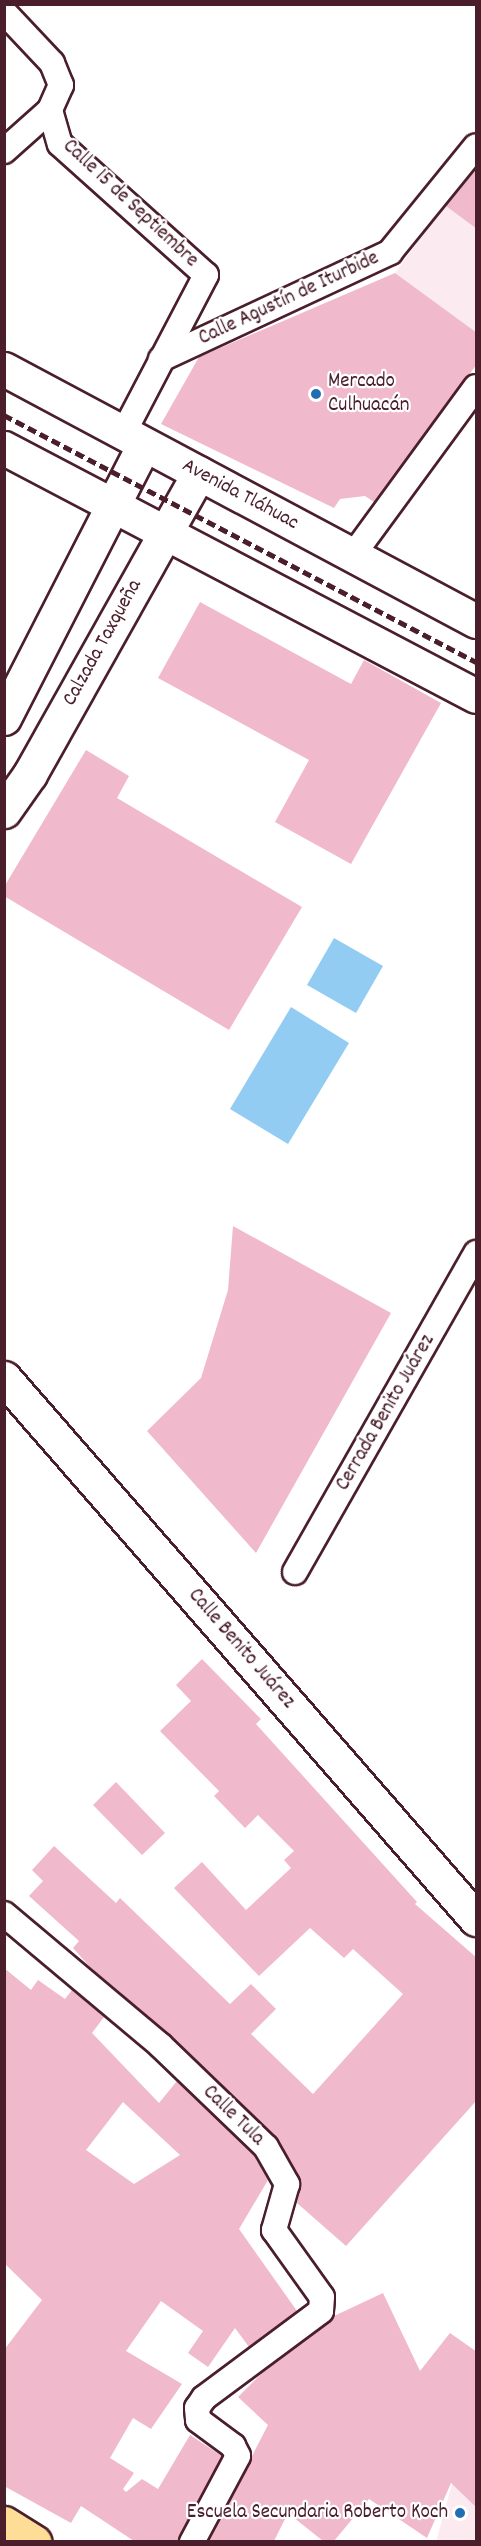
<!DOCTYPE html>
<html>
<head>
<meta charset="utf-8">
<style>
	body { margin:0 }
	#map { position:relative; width:481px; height:2546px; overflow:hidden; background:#fff; font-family:Dekko,sans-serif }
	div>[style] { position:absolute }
	.built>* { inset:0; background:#fbeaf0 }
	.water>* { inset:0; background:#93ccf2 }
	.building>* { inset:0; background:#f1b9cc }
	.roads { filter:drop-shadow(2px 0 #4a1f2b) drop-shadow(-2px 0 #4a1f2b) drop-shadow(0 2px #4a1f2b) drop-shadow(0 -2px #4a1f2b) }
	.street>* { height:24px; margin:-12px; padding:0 12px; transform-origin:12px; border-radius:12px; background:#fff }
	.secondary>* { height:33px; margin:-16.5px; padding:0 16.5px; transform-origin:16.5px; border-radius:16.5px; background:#fff }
	.primary>* { height:33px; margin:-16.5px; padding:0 16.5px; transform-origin:16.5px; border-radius:16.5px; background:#fedd96 }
	.rail>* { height:4.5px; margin-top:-2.25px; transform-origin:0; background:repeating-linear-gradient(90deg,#4a1f2b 0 9px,transparent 0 13.5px) }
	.dots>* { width:16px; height:16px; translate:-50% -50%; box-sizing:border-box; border:3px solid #fff; border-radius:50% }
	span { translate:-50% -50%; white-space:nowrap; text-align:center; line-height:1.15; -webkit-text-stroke:4.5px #fff; paint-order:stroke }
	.street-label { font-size:21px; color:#4a1f2b }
	.poi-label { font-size:21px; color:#4a1f2b }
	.left { translate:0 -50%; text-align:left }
	.right { translate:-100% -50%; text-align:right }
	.frame { position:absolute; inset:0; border:6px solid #4a1f2b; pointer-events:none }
</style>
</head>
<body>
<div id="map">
	<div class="built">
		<div style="clip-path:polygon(476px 162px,476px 333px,395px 273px)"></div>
		<div style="clip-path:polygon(476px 2452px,476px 2541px,436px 2542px,452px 2484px)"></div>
	</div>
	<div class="water">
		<div style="clip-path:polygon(334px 938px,383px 966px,356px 1013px,307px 985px)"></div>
		<div style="clip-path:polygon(291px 1007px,349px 1043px,288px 1144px,230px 1109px)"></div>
	</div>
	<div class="building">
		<div style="clip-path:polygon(477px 168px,477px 229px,446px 206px)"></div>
		<div style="clip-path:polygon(395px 273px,477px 333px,477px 364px,374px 502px,365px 496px,340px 499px,334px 508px,161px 424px,199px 357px)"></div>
		<div style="clip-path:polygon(200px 602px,351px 684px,364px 660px,441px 703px,351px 864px,275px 822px,309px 760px,158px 678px)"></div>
		<div style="clip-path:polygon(86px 750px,129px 776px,117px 798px,302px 907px,229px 1030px,4px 896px,4px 887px)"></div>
		<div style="clip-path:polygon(233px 1226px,391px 1313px,256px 1553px,147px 1431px,201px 1378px,228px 1290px)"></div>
		<div style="clip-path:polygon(202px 1659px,261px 1719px,256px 1724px,417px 1902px,415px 1904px,477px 1958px,477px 2100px,346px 2246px,297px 2203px,301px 2182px,276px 2137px,170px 2035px,89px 1966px,73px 1948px,79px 1941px,29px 1896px,43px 1881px,32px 1870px,54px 1846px,116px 1903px,120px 1898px,230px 2004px,251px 1984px,276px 2009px,251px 2034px,313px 2094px,403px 1994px,353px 1949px,344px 1958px,310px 1928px,259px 1976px,174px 1888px,202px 1862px,246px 1910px,291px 1868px,284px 1860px,294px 1851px,258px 1815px,245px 1828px,214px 1796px,219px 1791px,160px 1731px,191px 1701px,176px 1685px)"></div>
		<div style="clip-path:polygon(116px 1782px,165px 1833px,142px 1855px,93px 1805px)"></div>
		<div style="clip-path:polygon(evenodd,4px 1968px,31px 1990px,38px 1980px,65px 1999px,72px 1990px,104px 2017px,92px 2033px,159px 2103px,177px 2081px,255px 2156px,268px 2180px,239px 2229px,297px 2311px,249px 2347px,235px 2328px,208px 2367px,188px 2353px,203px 2331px,161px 2301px,126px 2351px,182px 2384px,151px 2429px,133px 2418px,110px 2458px,134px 2473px,123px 2489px,126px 2492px,142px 2479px,158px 2489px,190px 2435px,222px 2456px,178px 2541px,134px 2541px,81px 2506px,71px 2523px,4px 2486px,4px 2350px,42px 2300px,4px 2263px,4px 1968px,123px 2102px,180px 2155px,134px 2184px,86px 2150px,123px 2102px)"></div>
		<div style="clip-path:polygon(383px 2293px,420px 2371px,450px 2333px,477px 2352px,477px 2508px,451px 2483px,427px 2538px,369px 2499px,334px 2541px,323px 2541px,288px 2513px,274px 2541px,208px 2541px,268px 2425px,238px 2397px,265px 2370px,334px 2316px)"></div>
	</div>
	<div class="roads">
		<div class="street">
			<div style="left:4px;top:12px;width:70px;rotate:46.7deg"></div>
			<div style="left:52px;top:63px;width:24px;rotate:68deg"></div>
			<div style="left:61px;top:85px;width:27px;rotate:114deg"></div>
			<div style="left:50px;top:110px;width:35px;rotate:74deg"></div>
			<div style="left:60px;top:144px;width:196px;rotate:41.9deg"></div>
			<div style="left:206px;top:275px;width:179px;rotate:117.6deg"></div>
			<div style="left:4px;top:151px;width:62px;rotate:-41.7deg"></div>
			<div style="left:161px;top:359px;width:253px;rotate:-25deg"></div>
			<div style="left:390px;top:252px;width:136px;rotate:-50.9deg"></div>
			<div style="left:353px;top:555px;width:208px;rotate:-53.8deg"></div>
			<div style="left:295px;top:1572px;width:367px;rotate:-60.4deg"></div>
			<div style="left:4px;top:1914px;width:204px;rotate:40deg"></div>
			<div style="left:160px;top:2045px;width:147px;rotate:43.9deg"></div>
			<div style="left:266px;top:2147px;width:43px;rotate:60.4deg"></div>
			<div style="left:287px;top:2184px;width:48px;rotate:105.8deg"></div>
			<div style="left:274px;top:2230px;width:82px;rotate:54.4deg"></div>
			<div style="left:322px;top:2297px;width:14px;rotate:94deg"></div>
			<div style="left:321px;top:2311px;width:146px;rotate:143.4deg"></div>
			<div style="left:204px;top:2398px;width:12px;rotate:125deg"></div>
			<div style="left:197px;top:2408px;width:12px;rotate:85deg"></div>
			<div style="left:198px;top:2420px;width:44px;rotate:36.6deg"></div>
			<div style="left:233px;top:2446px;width:11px;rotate:63deg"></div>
			<div style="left:238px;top:2456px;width:98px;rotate:118.1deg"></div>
		</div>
		<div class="secondary">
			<div style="left:4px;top:369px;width:535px;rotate:28.1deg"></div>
			<div style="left:4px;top:448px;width:533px;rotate:27.72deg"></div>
			<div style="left:4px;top:718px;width:307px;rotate:-62.9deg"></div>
			<div style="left:4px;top:811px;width:45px;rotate:-54.9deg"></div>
			<div style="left:30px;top:774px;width:345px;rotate:-60.7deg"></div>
			<div style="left:4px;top:1378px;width:718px;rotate:48.9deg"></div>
		</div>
		<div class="primary">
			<div style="left:4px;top:2523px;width:36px;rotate:32deg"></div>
		</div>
	</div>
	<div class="rail">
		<div style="left:4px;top:415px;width:533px;rotate:27.62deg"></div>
	</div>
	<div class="dots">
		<div style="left:316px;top:394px;background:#1f6fb2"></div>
		<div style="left:460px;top:2513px;background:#1f6fb2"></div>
	</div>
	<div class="street-label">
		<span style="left:130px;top:204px;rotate:43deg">Calle 15 de Septiembre</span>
		<span style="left:289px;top:299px;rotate:-25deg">Calle Agustín de Iturbide</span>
		<span style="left:240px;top:495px;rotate:28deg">Avenida Tláhuac</span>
		<span style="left:103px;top:643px;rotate:-61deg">Calzada Taxqueña</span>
		<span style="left:386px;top:1413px;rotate:-60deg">Cerrada Benito Juárez</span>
		<span style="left:241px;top:1649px;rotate:49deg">Calle Benito Juárez</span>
		<span style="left:233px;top:2116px;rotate:44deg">Calle Tula</span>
	</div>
	<div class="poi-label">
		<span class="left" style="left:328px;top:394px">Mercado<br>Culhuacán</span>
		<span class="right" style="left:448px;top:2513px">Escuela Secundaria Roberto Koch</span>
	</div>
	<div class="frame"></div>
</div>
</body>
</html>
